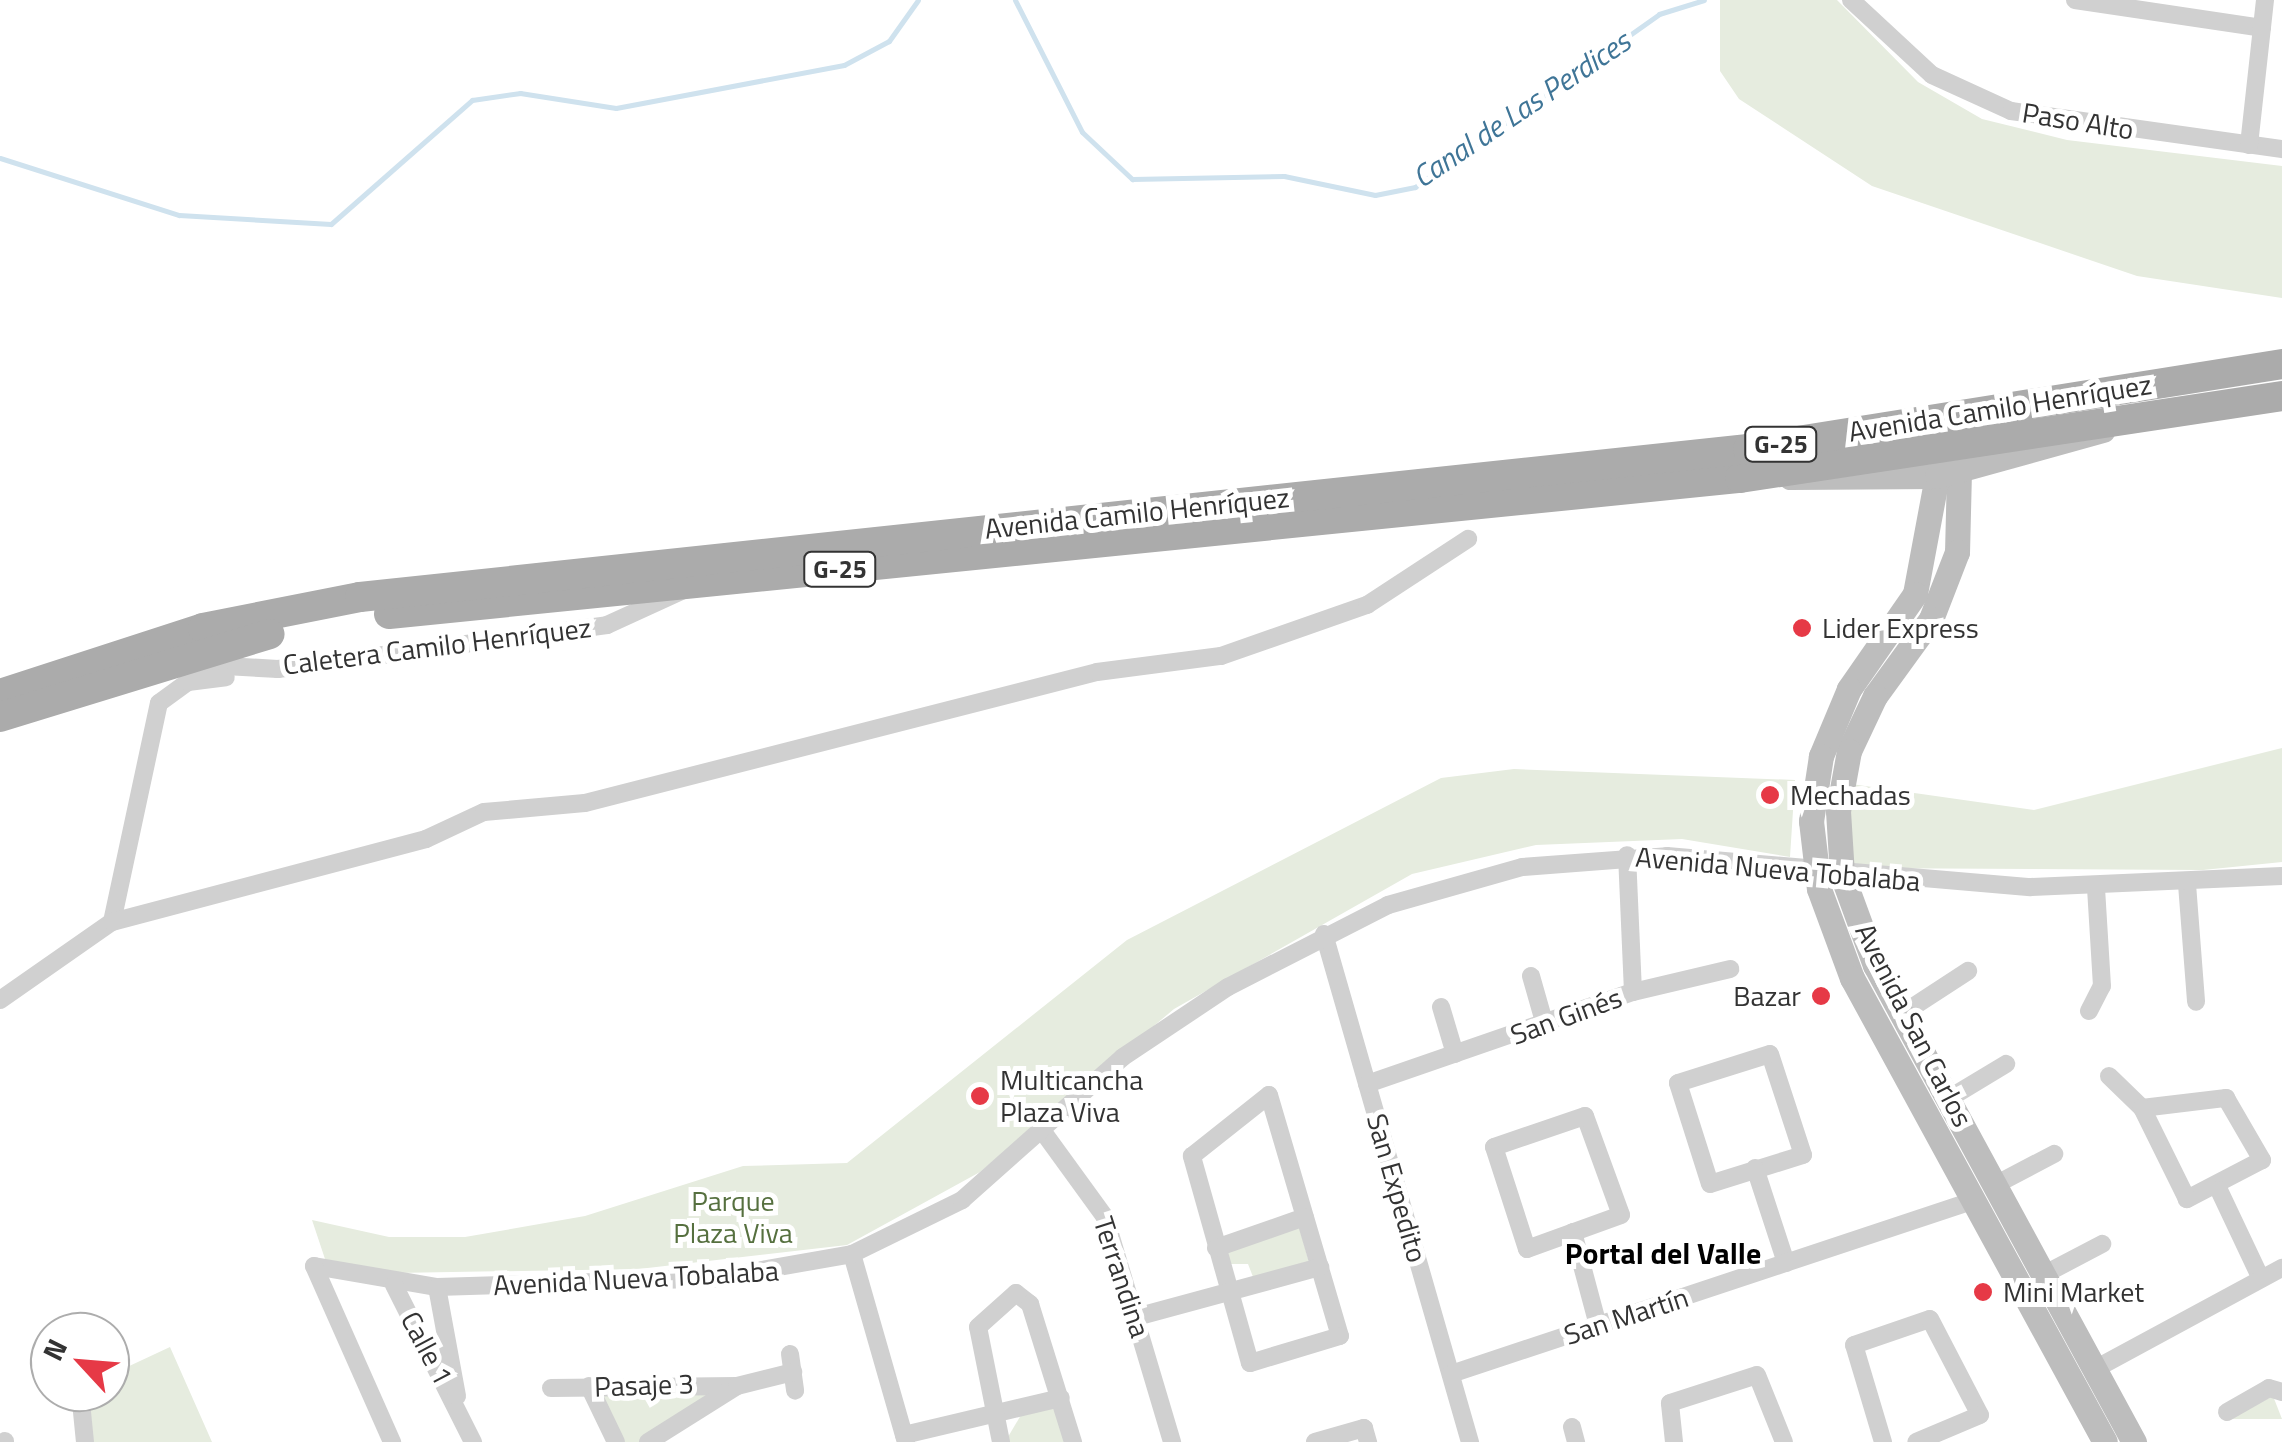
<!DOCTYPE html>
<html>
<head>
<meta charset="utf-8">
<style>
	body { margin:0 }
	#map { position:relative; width:2282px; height:1442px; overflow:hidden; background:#fff; font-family:"Titillium Web",sans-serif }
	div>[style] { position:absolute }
	.green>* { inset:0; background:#e6ecdf }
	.stream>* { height:5px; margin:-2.5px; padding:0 2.5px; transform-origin:2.5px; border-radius:2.5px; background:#cfe2ee }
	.street>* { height:18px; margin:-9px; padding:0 9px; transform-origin:9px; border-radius:9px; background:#d0d0d0 }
	.secondary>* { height:25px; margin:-12.5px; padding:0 12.5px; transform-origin:12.5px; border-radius:12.5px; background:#bdbdbd }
	.primary>* { height:30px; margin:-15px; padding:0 15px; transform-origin:15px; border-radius:15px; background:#ababab }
	.dots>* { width:28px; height:28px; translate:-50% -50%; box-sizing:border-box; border:5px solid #fff; border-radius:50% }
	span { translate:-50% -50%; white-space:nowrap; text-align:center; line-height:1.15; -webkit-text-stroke:10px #fff; paint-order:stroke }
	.shield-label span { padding:2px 8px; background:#fff; border:2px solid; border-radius:8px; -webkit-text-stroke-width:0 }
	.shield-label { font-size:25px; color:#333; font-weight:700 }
	.street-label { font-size:28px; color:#333 }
	.poi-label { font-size:28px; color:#333 }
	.left { translate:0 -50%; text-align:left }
	.right { translate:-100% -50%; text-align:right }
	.park-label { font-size:28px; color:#56703f }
	.water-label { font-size:30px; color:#3f7597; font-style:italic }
	.neighbourhood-label { font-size:30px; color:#000; font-weight:700 }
	.north { position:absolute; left:30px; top:1312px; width:100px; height:100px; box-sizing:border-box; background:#fff; border:2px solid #adadad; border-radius:50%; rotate:296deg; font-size:28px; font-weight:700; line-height:40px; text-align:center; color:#333 }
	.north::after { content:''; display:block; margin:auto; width:35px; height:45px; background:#e63946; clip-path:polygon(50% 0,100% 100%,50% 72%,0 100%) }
</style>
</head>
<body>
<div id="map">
	<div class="green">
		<div style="clip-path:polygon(1720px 0,1837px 0,1918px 82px,1982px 119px,2067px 140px,2282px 166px,2282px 298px,2137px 276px,1872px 186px,1739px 99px,1720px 71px)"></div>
		<div style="clip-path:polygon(2282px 748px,2282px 862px,2203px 870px,1846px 868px,1851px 784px,2034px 810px)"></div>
		<div style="clip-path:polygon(1514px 769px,1795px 780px,1790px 857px,1682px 839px,1536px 845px,1412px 874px,1174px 1009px,980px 1172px,847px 1245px,639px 1269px,394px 1273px,326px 1262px,312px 1220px,389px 1237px,465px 1237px,585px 1216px,743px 1166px,847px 1163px,1127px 940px,1441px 778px)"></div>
		<div style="clip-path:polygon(1299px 1226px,1310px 1266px,1255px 1282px,1248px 1264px,1229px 1264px,1228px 1251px)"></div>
		<div style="clip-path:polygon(170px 1347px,212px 1442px,93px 1442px,89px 1392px,110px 1392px,110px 1375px)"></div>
		<div style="clip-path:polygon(734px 1384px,640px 1442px,616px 1442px,588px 1386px)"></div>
		<div style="clip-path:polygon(2273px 1396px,2282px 1419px,2228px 1419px)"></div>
		<div style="clip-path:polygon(1056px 1406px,1066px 1442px,1005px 1442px,1021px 1415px)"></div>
	</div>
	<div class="stream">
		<div style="left:1015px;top:0;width:148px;rotate:63.1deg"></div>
		<div style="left:1082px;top:132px;width:69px;rotate:43.2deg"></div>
		<div style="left:1132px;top:179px;width:152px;rotate:-1.1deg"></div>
		<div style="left:1284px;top:176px;width:93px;rotate:11.8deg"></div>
		<div style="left:1375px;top:195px;width:41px;rotate:-11.3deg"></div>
		<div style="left:1415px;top:187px;width:299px;rotate:-35.3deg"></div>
		<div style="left:1659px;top:14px;width:47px;rotate:-17.3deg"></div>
		<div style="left:0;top:158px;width:188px;rotate:17.7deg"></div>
		<div style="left:179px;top:215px;width:152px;rotate:3.4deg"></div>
		<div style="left:331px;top:224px;width:188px;rotate:-41.3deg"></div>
		<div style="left:472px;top:100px;width:49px;rotate:-8.3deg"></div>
		<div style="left:520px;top:93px;width:97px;rotate:8.9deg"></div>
		<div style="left:616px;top:108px;width:232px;rotate:-10.7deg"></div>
		<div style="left:844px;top:65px;width:51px;rotate:-28.1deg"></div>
		<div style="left:889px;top:41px;width:50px;rotate:-54.7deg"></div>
	</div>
	<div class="street">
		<div style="left:1851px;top:0;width:110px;rotate:42.8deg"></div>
		<div style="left:1932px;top:75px;width:87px;rotate:24.5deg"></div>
		<div style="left:2011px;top:111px;width:274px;rotate:8deg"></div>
		<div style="left:2075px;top:0;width:189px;rotate:8.5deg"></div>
		<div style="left:2249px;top:145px;width:146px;rotate:-83.7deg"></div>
		<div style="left:189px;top:664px;width:89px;rotate:3.2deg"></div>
		<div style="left:278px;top:669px;width:332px;rotate:-7.6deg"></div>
		<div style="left:607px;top:625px;width:87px;rotate:-24.5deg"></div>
		<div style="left:2187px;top:884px;width:118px;rotate:85.6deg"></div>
		<div style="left:112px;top:922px;width:224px;rotate:-77.9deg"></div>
		<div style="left:159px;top:703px;width:36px;rotate:-36deg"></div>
		<div style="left:188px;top:682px;width:38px;rotate:-7deg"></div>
		<div style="left:1324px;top:934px;width:529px;rotate:73.97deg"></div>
		<div style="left:1531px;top:976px;width:51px;rotate:74.1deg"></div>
		<div style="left:1633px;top:992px;width:100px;rotate:-13.3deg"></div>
		<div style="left:0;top:1000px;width:136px;rotate:-34.9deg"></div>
		<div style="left:112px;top:922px;width:325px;rotate:-14.8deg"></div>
		<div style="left:426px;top:839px;width:64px;rotate:-25deg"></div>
		<div style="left:484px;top:812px;width:101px;rotate:-5.1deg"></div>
		<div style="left:585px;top:803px;width:528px;rotate:-14.35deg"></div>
		<div style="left:1097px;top:672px;width:125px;rotate:-7.4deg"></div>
		<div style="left:1221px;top:656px;width:155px;rotate:-19.3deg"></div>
		<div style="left:1367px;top:605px;width:121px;rotate:-33.2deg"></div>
		<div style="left:1441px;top:1007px;width:49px;rotate:73.4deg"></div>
		<div style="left:2089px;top:1011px;width:28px;rotate:-63deg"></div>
		<div style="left:2102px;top:986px;width:99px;rotate:-93.5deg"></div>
		<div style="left:1902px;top:1014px;width:79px;rotate:-33.1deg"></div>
		<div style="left:1770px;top:1054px;width:106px;rotate:71.9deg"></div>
		<div style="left:1803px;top:1155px;width:97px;rotate:162.7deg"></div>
		<div style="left:1710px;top:1184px;width:106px;rotate:-107.6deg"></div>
		<div style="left:1678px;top:1083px;width:96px;rotate:-17.5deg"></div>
		<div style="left:2109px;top:1076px;width:46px;rotate:44.1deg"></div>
		<div style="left:2142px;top:1108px;width:85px;rotate:-6.8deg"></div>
		<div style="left:2226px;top:1098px;width:72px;rotate:59.9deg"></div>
		<div style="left:2262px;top:1160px;width:85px;rotate:152.5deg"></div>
		<div style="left:2187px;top:1199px;width:102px;rotate:-116.3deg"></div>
		<div style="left:1367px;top:1084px;width:281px;rotate:-19.1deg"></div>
		<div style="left:1633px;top:992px;width:137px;rotate:-92.5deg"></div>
		<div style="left:1269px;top:1095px;width:251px;rotate:73.6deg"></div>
		<div style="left:1340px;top:1336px;width:94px;rotate:163.3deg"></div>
		<div style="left:1250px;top:1363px;width:215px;rotate:-105.7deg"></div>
		<div style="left:1192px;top:1156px;width:98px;rotate:-38.4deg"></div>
		<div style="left:1948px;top:1099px;width:68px;rotate:-31.1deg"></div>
		<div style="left:1585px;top:1116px;width:105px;rotate:70deg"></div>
		<div style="left:1621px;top:1215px;width:100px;rotate:160.1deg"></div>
		<div style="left:1527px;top:1249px;width:107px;rotate:-107.9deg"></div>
		<div style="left:1494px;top:1147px;width:96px;rotate:-18.8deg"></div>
		<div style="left:1041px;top:1129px;width:109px;rotate:54deg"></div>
		<div style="left:1105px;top:1217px;width:235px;rotate:73.4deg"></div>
		<div style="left:1755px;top:1168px;width:100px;rotate:71.9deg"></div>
		<div style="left:1995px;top:1185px;width:67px;rotate:-27.7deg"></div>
		<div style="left:2219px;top:1190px;width:98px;rotate:64.7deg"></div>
		<div style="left:1573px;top:1232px;width:96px;rotate:75deg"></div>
		<div style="left:1216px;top:1248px;width:94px;rotate:-19.2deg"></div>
		<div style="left:852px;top:1254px;width:196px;rotate:74deg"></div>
		<div style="left:314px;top:1266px;width:125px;rotate:9.7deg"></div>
		<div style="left:437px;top:1287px;width:279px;rotate:-1.8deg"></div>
		<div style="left:716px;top:1278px;width:138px;rotate:-10deg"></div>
		<div style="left:852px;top:1254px;width:123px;rotate:-26.1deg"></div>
		<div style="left:962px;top:1200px;width:215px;rotate:-41.6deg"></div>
		<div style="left:1123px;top:1057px;width:126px;rotate:-33.7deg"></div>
		<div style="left:1228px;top:987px;width:180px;rotate:-27.1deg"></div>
		<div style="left:1388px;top:905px;width:139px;rotate:-15.8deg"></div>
		<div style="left:1522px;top:867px;width:145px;rotate:-4.3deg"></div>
		<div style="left:1667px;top:856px;width:365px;rotate:4.9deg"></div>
		<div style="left:2031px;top:887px;width:251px;rotate:-2.5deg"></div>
		<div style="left:314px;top:1266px;width:193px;rotate:66.1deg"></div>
		<div style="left:2043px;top:1275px;width:67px;rotate:-27.7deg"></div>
		<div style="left:394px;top:1285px;width:176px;rotate:63.3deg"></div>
		<div style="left:437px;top:1287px;width:111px;rotate:79.6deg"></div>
		<div style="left:1136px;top:1317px;width:191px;rotate:-15.2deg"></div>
		<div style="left:790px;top:1354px;width:37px;rotate:82deg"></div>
		<div style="left:2095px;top:1369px;width:213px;rotate:-28.4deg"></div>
		<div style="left:1451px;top:1374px;width:549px;rotate:-18.37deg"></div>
		<div style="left:589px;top:1386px;width:62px;rotate:64.3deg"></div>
		<div style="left:551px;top:1388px;width:186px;rotate:-0.6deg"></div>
		<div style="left:80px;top:1392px;width:50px;rotate:84.3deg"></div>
		<div style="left:2227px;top:1412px;width:48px;rotate:-29.7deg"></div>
		<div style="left:2269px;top:1388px;width:14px;rotate:17deg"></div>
		<div style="left:1572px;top:1427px;width:16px;rotate:75deg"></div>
		<div style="left:904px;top:1435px;width:161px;rotate:-13.3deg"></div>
		<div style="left:5px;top:1441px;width:1px;rotate:90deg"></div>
		<div style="left:648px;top:1442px;width:105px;rotate:-32.2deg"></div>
		<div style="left:737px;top:1386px;width:58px;rotate:-14deg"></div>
		<div style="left:1001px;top:1442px;width:117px;rotate:-101.3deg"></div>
		<div style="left:978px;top:1327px;width:51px;rotate:-41.8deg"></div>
		<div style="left:1016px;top:1293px;width:18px;rotate:38deg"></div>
		<div style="left:1030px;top:1304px;width:145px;rotate:72.7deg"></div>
		<div style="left:1315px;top:1442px;width:51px;rotate:-15.9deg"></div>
		<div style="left:1364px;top:1428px;width:15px;rotate:74deg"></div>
		<div style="left:1674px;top:1442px;width:39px;rotate:-96deg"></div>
		<div style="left:1670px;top:1403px;width:91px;rotate:-17.8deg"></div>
		<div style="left:1757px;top:1375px;width:72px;rotate:68.1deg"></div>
		<div style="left:1883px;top:1442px;width:101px;rotate:-106.6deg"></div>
		<div style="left:1854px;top:1345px;width:80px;rotate:-18.9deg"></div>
		<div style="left:1930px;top:1319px;width:108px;rotate:62.5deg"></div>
		<div style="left:1980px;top:1415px;width:69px;rotate:157.1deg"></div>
	</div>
	<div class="secondary">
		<div style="left:1941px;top:434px;width:41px;rotate:64.1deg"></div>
		<div style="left:1959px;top:471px;width:81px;rotate:91.4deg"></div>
		<div style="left:1957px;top:552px;width:72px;rotate:111.2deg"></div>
		<div style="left:1931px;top:619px;width:95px;rotate:126deg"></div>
		<div style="left:1875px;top:696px;width:61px;rotate:115.3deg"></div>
		<div style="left:1849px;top:751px;width:61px;rotate:100.4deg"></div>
		<div style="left:1838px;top:811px;width:64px;rotate:86.4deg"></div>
		<div style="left:1842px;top:875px;width:96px;rotate:69.9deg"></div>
		<div style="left:1875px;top:965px;width:543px;rotate:61.5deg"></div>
		<div style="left:1952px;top:450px;width:30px;rotate:120deg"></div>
		<div style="left:1937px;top:476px;width:120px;rotate:100.6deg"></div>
		<div style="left:1915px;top:594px;width:116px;rotate:124.8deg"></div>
		<div style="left:1849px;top:689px;width:73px;rotate:112.7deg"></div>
		<div style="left:1821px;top:756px;width:66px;rotate:98.7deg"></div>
		<div style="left:1811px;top:821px;width:68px;rotate:83.3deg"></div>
		<div style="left:1819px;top:889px;width:95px;rotate:69.7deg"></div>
		<div style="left:1852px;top:978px;width:528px;rotate:61.4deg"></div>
		<div style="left:1790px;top:477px;width:147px;rotate:-0.4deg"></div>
		<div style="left:1937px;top:476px;width:172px;rotate:-15.5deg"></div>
	</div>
	<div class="primary">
		<div style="left:389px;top:614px;width:1358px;rotate:-5.75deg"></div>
		<div style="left:1740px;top:478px;width:548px;rotate:-8.6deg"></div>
		<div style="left:0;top:694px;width:213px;rotate:-18deg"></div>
		<div style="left:203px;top:628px;width:160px;rotate:-11.2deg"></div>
		<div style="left:360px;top:597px;width:1396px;rotate:-6.09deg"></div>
		<div style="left:1748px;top:449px;width:541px;rotate:-9.04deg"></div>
		<div style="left:0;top:717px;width:282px;rotate:-17.1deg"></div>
	</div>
	<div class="dots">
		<div style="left:1802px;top:628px;background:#e63946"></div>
		<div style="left:1770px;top:795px;background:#e63946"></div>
		<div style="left:1821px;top:996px;background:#e63946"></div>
		<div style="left:980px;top:1096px;background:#e63946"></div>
		<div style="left:1983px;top:1292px;background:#e63946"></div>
	</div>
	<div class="shield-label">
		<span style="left:1781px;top:444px">G-25</span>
		<span style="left:840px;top:569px">G-25</span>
	</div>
	<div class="street-label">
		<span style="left:2078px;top:121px;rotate:9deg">Paso Alto</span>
		<span style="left:2000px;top:408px;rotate:-9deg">Avenida Camilo Henríquez</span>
		<span style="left:1137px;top:513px;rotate:-6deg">Avenida Camilo Henríquez</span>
		<span style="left:437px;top:646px;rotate:-7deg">Caletera Camilo Henríquez</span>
		<span style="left:1778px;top:869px;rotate:5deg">Avenida Nueva Tobalaba</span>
		<span style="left:1566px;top:1016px;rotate:-20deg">San Ginés</span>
		<span style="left:1914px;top:1025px;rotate:63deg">Avenida San Carlos</span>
		<span style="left:1397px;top:1188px;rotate:74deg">San Expedito</span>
		<span style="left:1122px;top:1277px;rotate:72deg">Terrandina</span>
		<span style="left:636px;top:1278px;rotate:-3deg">Avenida Nueva Tobalaba</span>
		<span style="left:1626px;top:1316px;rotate:-18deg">San Martín</span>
		<span style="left:427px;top:1348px;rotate:62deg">Calle 1</span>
		<span style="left:644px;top:1385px;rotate:-2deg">Pasaje 3</span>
	</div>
	<div class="poi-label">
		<span class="left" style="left:1822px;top:628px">Lider Express</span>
		<span class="left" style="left:1790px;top:795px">Mechadas</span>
		<span class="right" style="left:1801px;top:996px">Bazar</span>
		<span class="left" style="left:1000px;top:1096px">Multicancha<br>Plaza Viva</span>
		<span class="left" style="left:2003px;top:1292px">Mini Market</span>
	</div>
	<div class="park-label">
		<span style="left:733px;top:1217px">Parque<br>Plaza Viva</span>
	</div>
	<div class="water-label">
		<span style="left:1521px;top:109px;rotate:-34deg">Canal de Las Perdices</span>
	</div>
	<div class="neighbourhood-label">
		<span style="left:1663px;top:1253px">Portal del Valle</span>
	</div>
	<div class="north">N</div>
</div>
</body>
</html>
